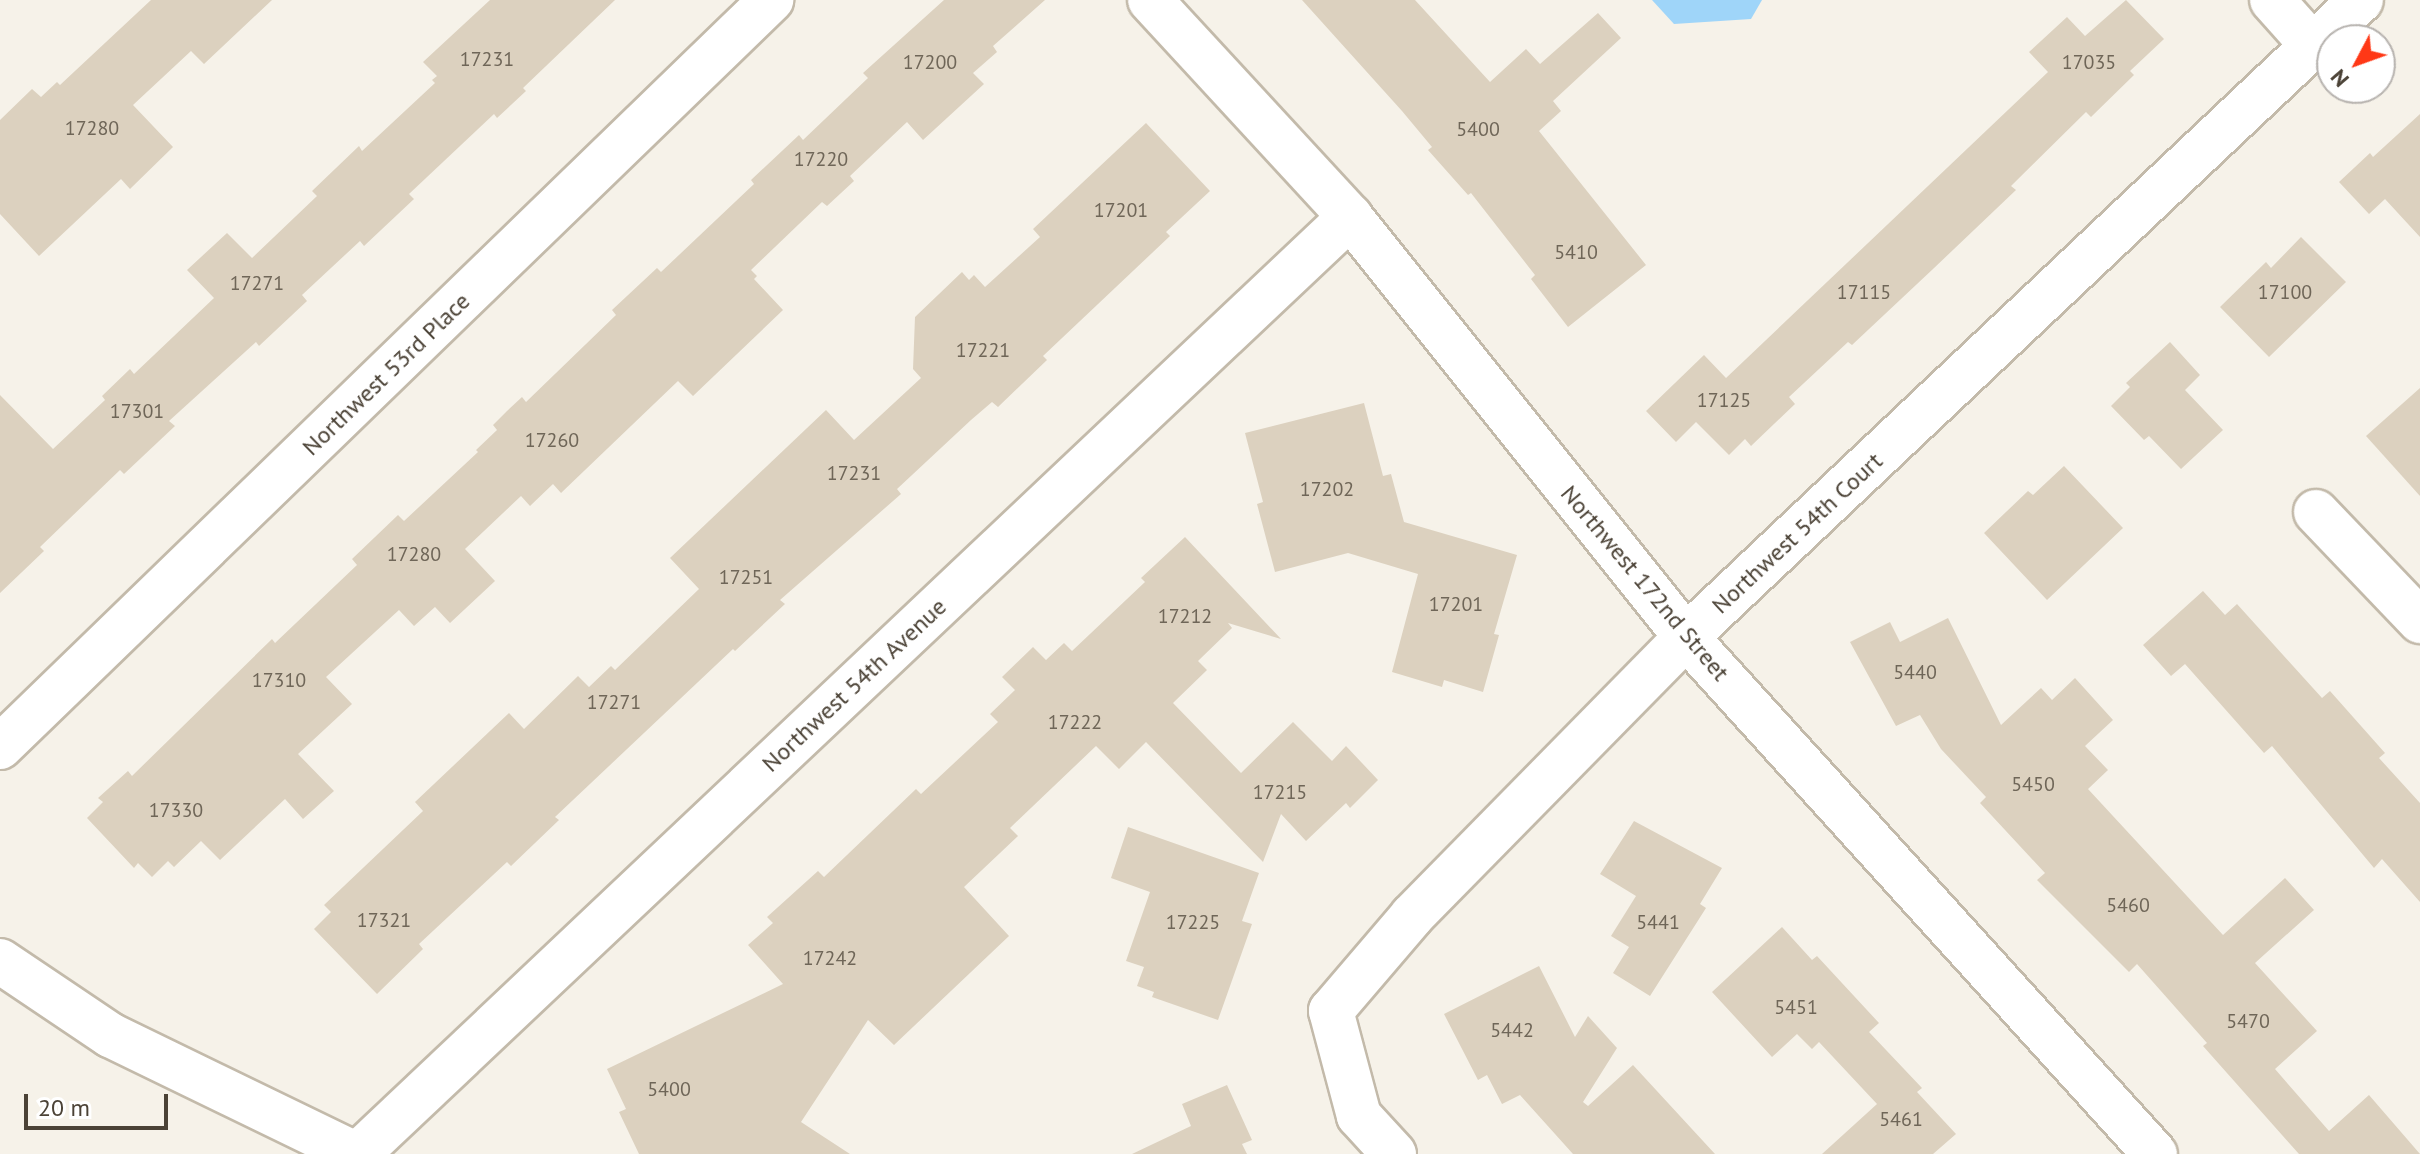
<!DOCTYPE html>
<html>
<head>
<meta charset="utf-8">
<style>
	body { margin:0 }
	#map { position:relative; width:2420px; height:1154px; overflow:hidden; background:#f6f2e9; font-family:"PT Sans",sans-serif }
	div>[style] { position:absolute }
	.water>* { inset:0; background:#9fd5f9 }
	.building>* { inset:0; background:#dcd1bf }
	.roads { filter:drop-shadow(2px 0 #c3baaa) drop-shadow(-2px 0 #c3baaa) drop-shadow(0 2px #c3baaa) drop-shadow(0 -2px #c3baaa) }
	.minor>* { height:44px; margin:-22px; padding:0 22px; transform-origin:22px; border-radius:22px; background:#fff }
	.tertiary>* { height:44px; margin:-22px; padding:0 22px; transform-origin:22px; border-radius:22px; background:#fff }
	span { translate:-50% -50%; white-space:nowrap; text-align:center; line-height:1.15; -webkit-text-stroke:6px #fff; paint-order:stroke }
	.number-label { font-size:20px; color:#6f6658 }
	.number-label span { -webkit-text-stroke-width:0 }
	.street-label { font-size:24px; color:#4b4236 }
	.north { position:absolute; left:2316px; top:24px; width:80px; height:80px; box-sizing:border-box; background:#fff; border:2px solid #b7b3af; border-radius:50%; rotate:229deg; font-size:22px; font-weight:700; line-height:32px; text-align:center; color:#4b4236 }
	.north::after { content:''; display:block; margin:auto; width:28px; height:36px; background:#ff3816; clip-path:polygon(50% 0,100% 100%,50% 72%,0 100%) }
	.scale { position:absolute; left:24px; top:1094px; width:144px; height:36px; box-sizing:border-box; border:4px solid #4b4236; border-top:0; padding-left:10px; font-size:24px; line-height:28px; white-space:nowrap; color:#4b4236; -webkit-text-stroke:6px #fff; paint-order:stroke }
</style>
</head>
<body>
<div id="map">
	<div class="water">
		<div style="clip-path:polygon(1652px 0,1762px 0,1751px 19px,1674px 24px)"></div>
	</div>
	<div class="building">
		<div style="clip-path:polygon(151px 0,272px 0,204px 64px,191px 51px,133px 105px,173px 147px,130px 189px,121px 179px,39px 256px,0 214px,0 120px,32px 89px,41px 97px,57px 82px,60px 85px)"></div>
		<div style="clip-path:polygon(490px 0,615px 0,523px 88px,526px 91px,497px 118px,494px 114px,409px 194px,414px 199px,364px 246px,360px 241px,302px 295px,307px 301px,259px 346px,256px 342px,169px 421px,175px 426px,124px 474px,120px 470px,40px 547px,44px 551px,0 593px,0 395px,53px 449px,105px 400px,102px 396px,130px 369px,134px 374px,214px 298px,187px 270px,227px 233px,252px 258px,317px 196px,312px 191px,359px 146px,362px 151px,435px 83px,432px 80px,437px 76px,423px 62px)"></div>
		<div style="clip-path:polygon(944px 0,1045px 0,993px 46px,997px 52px,973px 73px,984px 84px,923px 140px,907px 122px,850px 176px,854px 181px,827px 206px,822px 202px,751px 270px,757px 276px,754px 279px,783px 310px,693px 396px,678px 381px,561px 493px,553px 484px,530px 506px,521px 496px,465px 549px,495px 581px,450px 623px,435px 607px,414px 626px,399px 610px,326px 677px,352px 704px,298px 754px,334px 791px,303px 819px,285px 799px,220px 860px,201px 841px,174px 867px,168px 861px,152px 877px,138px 863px,134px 868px,87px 818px,103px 802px,98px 798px,128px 771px,132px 776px,272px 639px,275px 643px,357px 565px,352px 559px,398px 515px,404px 521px,478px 452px,476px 450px,497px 430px,493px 425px,507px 411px,522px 397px,526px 402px,616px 315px,612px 310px,657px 268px,661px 272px,754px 184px,751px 180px,799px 135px,803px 140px,868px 78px,863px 73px)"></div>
		<div style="clip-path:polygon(1302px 0,1415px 0,1490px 82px,1526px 49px,1540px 64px,1598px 13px,1621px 38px,1553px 101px,1561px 111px,1539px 131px,1646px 265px,1568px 327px,1531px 279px,1535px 275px,1471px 193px,1468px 195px,1428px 150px,1432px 147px,1402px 111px)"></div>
		<div style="clip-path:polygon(2126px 0,2164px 39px,2130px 71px,2134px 75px,2091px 117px,2086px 112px,2011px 186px,2016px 190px,1933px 269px,1852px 345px,1848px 342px,1789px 397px,1795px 404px,1751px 446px,1745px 439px,1729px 455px,1696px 422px,1676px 442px,1646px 411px,1704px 355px,1726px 378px,2048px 72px,2029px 52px,2067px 17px,2085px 36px)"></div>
		<div style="clip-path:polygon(2420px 114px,2420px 237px,2385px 199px,2369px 214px,2339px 182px,2370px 153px,2373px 157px)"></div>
		<div style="clip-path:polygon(1146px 123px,1210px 191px,1166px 232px,1170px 236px,1043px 356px,1047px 360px,998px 407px,992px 402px,971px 420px,897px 489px,901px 494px,780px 600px,785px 604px,735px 651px,733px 649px,555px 817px,559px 820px,511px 866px,507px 862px,419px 944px,423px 949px,377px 994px,314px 929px,331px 912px,324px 905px,423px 811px,415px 802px,509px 713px,524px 729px,578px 676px,589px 687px,611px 666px,615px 670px,699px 589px,670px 558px,826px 410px,854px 440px,921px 378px,913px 369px,915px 317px,962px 272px,969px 280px,974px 275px,985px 287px,1040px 237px,1033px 229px)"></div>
		<div style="clip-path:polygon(2301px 237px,2346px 282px,2269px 357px,2220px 307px,2266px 262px,2271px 268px)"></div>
		<div style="clip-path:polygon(2170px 342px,2200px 375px,2185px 390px,2223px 430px,2181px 469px,2149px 436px,2144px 440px,2111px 406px,2130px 387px,2126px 383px)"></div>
		<div style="clip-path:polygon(2420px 388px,2420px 496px,2366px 436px)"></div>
		<div style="clip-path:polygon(1364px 403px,1383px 476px,1391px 474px,1404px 522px,1517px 555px,1494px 634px,1499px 635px,1483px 692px,1444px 680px,1442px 687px,1392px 672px,1418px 574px,1348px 553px,1275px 572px,1257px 504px,1263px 502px,1245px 433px)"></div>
		<div style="clip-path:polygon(2064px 466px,2123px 528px,2047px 600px,1984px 533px,2028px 491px,2033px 495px)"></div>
		<div style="clip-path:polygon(1185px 537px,1281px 639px,1228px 623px,1232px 628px,1198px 661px,1207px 670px,1173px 703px,1241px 773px,1293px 722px,1332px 761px,1346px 746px,1378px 780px,1350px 808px,1346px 803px,1306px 841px,1281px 814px,1263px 862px,1146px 742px,1119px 769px,1096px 746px,1010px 828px,1018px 836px,964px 887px,1009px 936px,894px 1045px,868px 1020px,801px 1122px,850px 1154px,639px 1154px,619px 1112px,626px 1109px,607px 1069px,783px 984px,748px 945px,773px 923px,767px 917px,818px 871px,824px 877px,916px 789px,921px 794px,998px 722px,990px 714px,1015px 690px,1002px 677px,1033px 647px,1046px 660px,1064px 643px,1072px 651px,1145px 582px,1141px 578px)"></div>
		<div style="clip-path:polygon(2203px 591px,2225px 615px,2237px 604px,2322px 698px,2330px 691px,2385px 753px,2379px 758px,2420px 803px,2420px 902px,2382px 859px,2374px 868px,2272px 746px,2264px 753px,2185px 664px,2171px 676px,2143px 645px)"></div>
		<div style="clip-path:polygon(1948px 618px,2001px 725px,2041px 688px,2052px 700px,2075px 678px,2113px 720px,2085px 746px,2108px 770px,2088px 789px,2223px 935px,2285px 878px,2314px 910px,2255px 963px,2317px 1031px,2275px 1069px,2329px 1131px,2369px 1095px,2420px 1154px,2299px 1154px,2203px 1046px,2207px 1043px,2137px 964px,2129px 972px,2037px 880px,2045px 873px,1980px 803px,1986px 797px,1941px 749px,1920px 715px,1896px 726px,1850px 642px,1890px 622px,1900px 642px)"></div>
		<div style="clip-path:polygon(1634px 821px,1722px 868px,1700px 904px,1706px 908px,1650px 996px,1613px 973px,1629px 947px,1611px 936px,1636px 896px,1600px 874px)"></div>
		<div style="clip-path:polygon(1128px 827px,1259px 873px,1242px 921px,1252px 924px,1218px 1020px,1152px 997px,1154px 992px,1137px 986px,1144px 967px,1126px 961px,1150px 892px,1111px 878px)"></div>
		<div style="clip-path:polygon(1782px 927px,1812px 960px,1817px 956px,1879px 1023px,1869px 1032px,1922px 1088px,1917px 1092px,1956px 1134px,1933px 1154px,1822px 1154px,1877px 1104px,1819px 1042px,1812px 1049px,1797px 1034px,1772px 1057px,1712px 992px)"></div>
		<div style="clip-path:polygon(1539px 966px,1575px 1037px,1588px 1016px,1617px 1048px,1583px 1102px,1588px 1106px,1633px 1065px,1715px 1154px,1573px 1154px,1520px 1095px,1502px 1104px,1487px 1075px,1478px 1080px,1444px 1014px)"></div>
		<div style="clip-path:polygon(1227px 1085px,1252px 1140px,1242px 1144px,1247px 1154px,1132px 1154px,1191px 1126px,1182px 1104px)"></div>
	</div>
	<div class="roads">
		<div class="minor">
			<div style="left:1150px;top:0;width:295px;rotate:47.3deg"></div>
			<div style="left:1350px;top:217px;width:538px;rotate:51.34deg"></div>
			<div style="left:1686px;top:637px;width:698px;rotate:47.79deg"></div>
			<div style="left:2272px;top:0;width:62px;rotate:48.3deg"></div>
			<div style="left:2316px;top:512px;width:151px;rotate:46.3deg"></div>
			<div style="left:0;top:747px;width:1074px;rotate:-44.09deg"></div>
			<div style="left:358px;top:1154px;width:1365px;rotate:-43.37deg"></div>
			<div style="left:1394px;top:1154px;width:52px;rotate:-132.6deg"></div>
			<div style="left:1359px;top:1116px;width:109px;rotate:-104.9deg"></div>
			<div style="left:1331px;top:1011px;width:125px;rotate:-49.5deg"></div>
			<div style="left:1412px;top:916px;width:391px;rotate:-45.5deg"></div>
			<div style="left:1686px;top:637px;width:928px;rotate:-43.34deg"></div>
		</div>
		<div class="tertiary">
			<div style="left:0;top:961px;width:133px;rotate:33.9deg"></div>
			<div style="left:110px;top:1035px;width:272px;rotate:25.9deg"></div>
		</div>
	</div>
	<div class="number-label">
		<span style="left:487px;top:59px">17231</span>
		<span style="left:930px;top:62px">17200</span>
		<span style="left:2089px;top:62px">17035</span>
		<span style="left:92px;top:128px">17280</span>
		<span style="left:1478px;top:129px">5400</span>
		<span style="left:821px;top:159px">17220</span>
		<span style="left:1121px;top:210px">17201</span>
		<span style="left:1576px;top:252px">5410</span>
		<span style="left:257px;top:283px">17271</span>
		<span style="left:1864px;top:292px">17115</span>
		<span style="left:2285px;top:292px">17100</span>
		<span style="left:983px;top:350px">17221</span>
		<span style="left:1724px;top:400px">17125</span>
		<span style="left:137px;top:411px">17301</span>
		<span style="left:552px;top:440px">17260</span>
		<span style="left:854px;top:473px">17231</span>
		<span style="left:1327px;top:489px">17202</span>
		<span style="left:414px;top:554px">17280</span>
		<span style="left:746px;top:577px">17251</span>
		<span style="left:1456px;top:604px">17201</span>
		<span style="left:1185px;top:616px">17212</span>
		<span style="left:1915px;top:672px">5440</span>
		<span style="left:279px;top:680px">17310</span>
		<span style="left:614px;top:702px">17271</span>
		<span style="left:1075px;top:722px">17222</span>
		<span style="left:2033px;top:784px">5450</span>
		<span style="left:1280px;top:792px">17215</span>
		<span style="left:176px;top:810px">17330</span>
		<span style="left:2128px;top:905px">5460</span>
		<span style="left:384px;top:920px">17321</span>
		<span style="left:1193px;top:922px">17225</span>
		<span style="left:1658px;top:922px">5441</span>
		<span style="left:830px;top:958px">17242</span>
		<span style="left:1796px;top:1007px">5451</span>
		<span style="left:2248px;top:1021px">5470</span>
		<span style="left:1512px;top:1030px">5442</span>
		<span style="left:669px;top:1089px">5400</span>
		<span style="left:1901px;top:1119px">5461</span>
	</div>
	<div class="street-label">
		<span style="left:386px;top:374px;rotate:-44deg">Northwest 53rd Place</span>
		<span style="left:1797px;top:533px;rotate:-43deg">Northwest 54th Court</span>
		<span style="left:1645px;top:583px;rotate:50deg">Northwest 172nd Street</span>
		<span style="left:854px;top:685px;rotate:-43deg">Northwest 54th Avenue</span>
	</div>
	<div class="north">N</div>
	<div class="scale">20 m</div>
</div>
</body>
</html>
